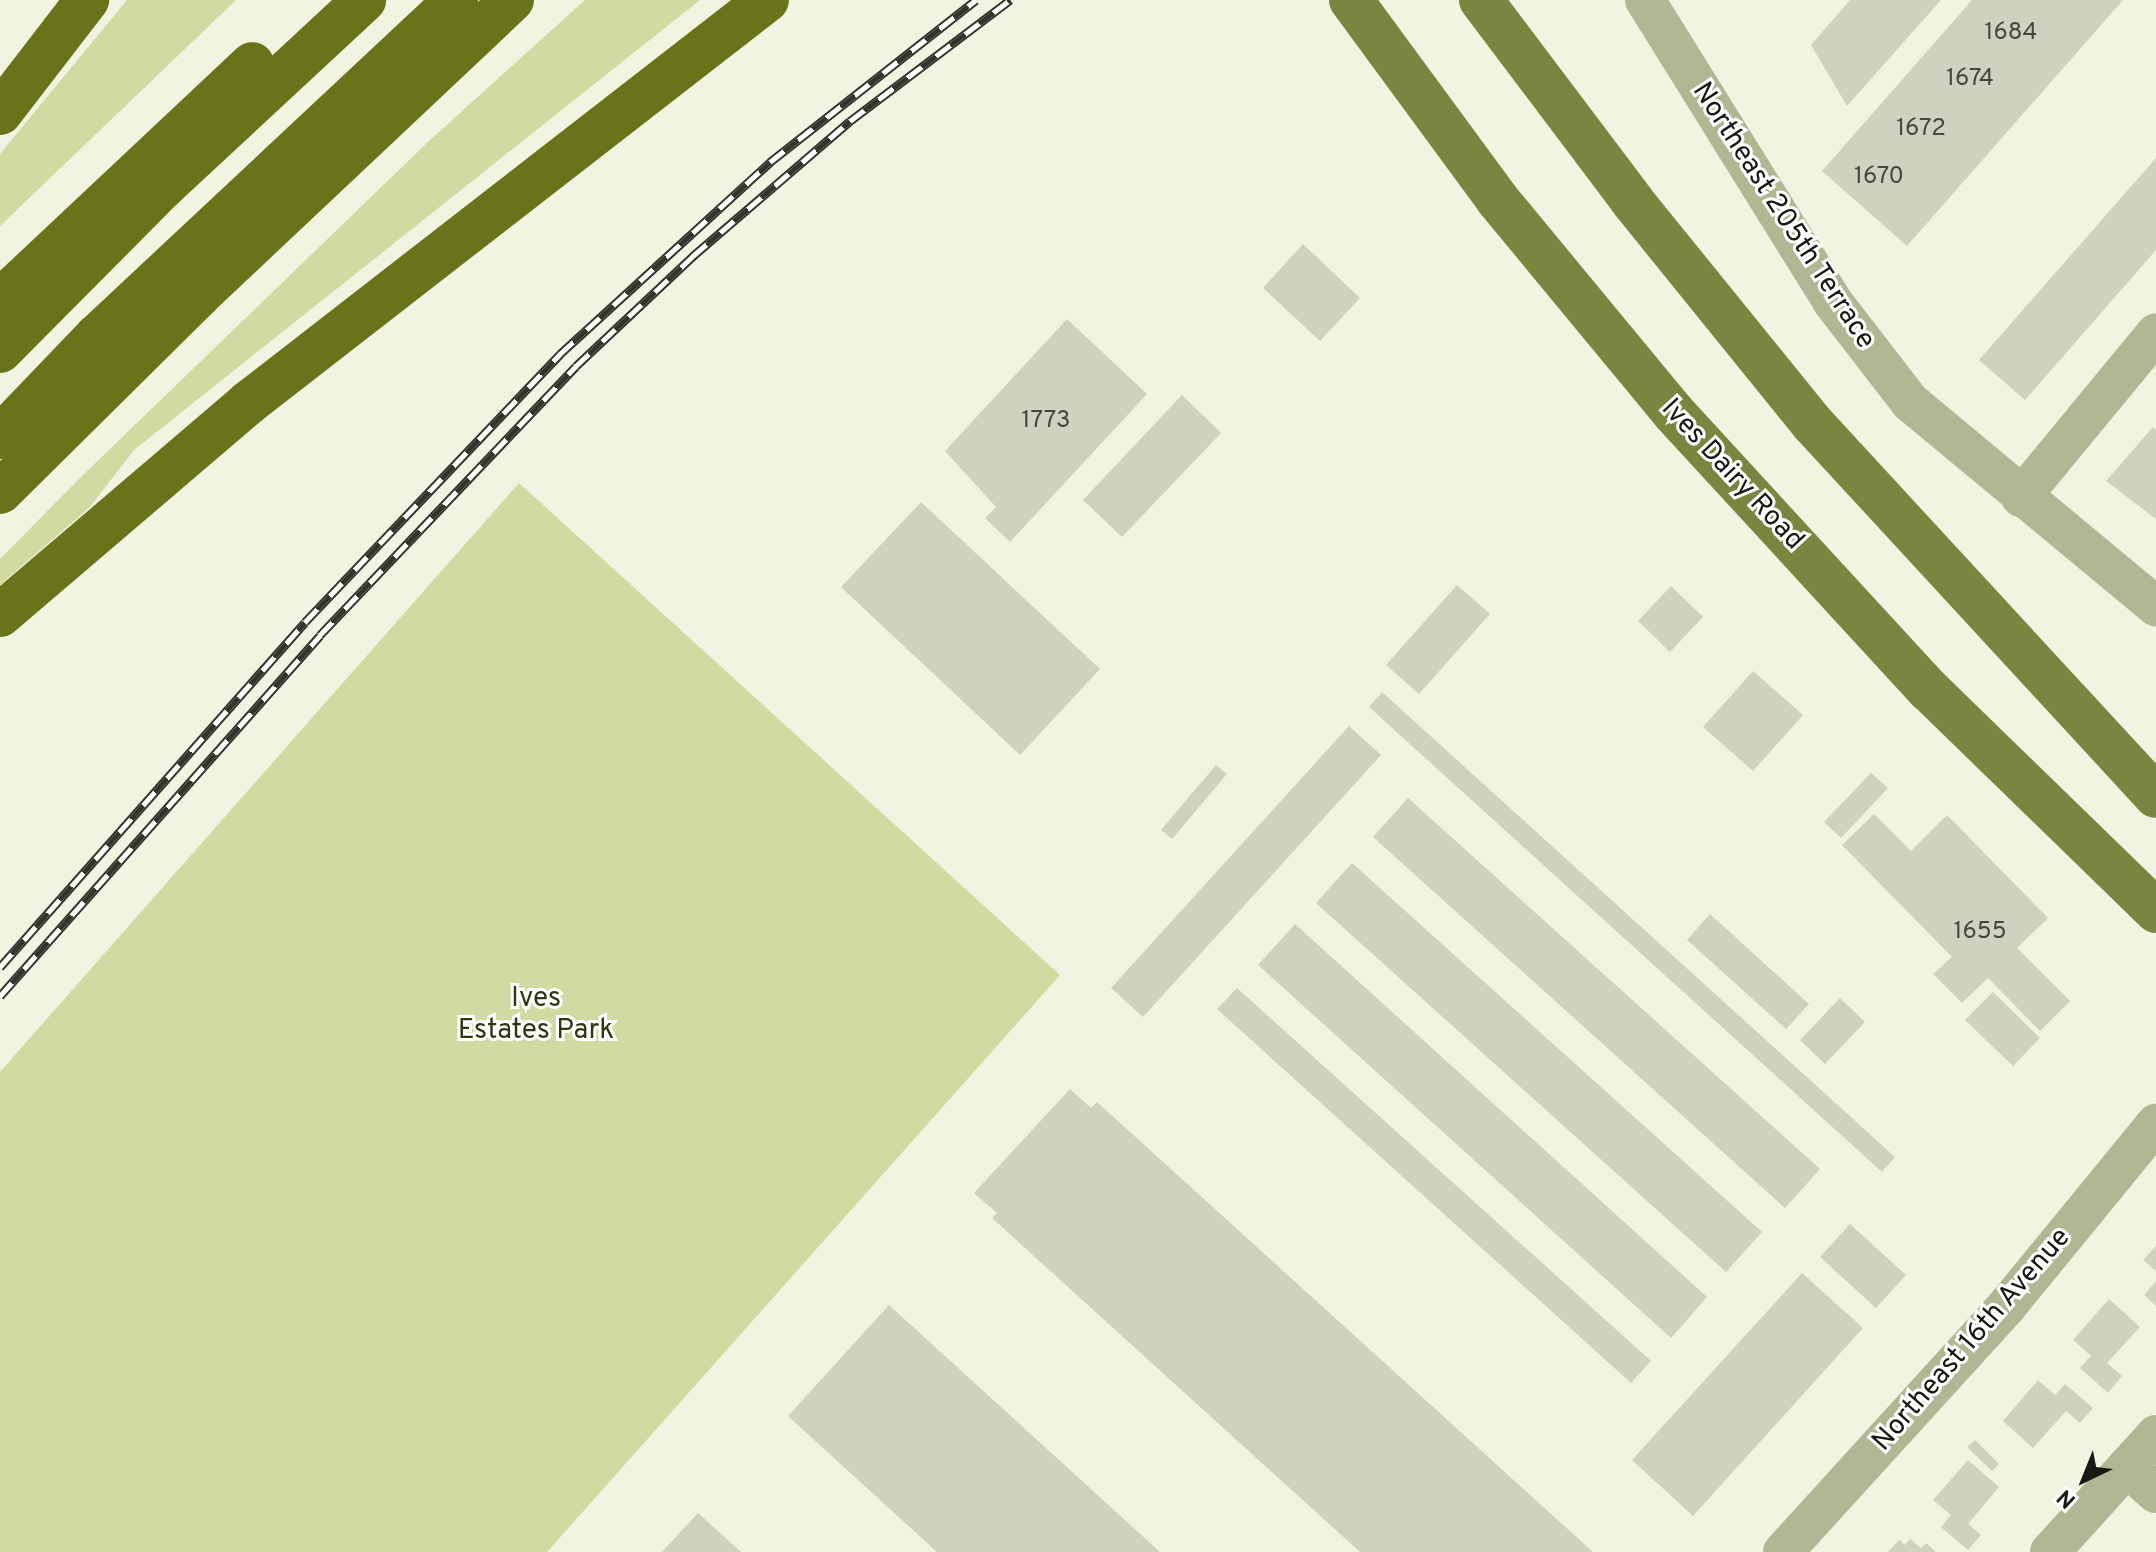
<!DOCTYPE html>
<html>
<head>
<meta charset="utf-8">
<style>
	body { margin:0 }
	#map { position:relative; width:2156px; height:1552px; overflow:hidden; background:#f0f4e0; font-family:Overpass,sans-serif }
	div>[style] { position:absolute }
	.green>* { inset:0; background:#d0daa1 }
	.building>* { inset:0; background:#cfd2bf }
	.minor>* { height:40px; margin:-20px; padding:0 20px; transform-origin:20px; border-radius:20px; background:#b1b793 }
	.major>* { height:44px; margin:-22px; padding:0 22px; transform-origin:22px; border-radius:22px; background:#7c8540 }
	.highway>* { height:44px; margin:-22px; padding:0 22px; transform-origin:22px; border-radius:22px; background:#6a7319 }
	.rail>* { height:9px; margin-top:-4.5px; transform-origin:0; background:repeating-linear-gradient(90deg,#fff 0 18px,#33352c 0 36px); box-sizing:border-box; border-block:2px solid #33352c }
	span { translate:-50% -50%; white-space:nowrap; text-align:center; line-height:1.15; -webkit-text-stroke:6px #fff; paint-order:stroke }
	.number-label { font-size:24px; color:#46473d }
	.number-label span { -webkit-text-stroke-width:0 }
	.street-label { font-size:28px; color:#181912 }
	.park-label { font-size:28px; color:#323712 }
	.north { position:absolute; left:2044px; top:1440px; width:80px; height:80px; -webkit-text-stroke:6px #fff; paint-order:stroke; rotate:223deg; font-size:22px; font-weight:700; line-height:32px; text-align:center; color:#181912 }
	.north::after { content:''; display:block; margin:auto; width:28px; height:36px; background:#181912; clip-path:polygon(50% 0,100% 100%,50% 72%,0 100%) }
</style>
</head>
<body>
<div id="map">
	<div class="green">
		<div style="clip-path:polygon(127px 0,236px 0,0 226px,0 154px)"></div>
		<div style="clip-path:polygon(585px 0,700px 0,134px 450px,89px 508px,0 585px,0 559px,82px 476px,429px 141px)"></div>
		<div style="clip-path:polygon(519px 483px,1060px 975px,547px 1552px,0 1552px,0 1072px)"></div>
	</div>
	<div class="building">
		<div style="clip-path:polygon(1850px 0,1941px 0,1847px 106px,1811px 45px)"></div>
		<div style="clip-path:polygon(1972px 0,2123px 0,1907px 246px,1822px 171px)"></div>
		<div style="clip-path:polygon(2156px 158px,2156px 250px,2025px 400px,1979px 360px)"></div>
		<div style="clip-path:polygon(1303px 244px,1360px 298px,1320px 341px,1263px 288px)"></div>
		<div style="clip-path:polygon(1067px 319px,1147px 394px,1010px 542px,985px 518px,996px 507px,945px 451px)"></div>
		<div style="clip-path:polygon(1182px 395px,1221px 433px,1122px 537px,1083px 500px)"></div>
		<div style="clip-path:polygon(2153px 427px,2156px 430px,2156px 519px,2106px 481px)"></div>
		<div style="clip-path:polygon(921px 502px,1100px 669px,1020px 755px,841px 587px)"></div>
		<div style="clip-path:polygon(1457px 585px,1490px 614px,1419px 694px,1386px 665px)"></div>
		<div style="clip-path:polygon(1671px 586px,1703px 617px,1670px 652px,1638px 621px)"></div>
		<div style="clip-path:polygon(1753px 671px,1803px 715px,1753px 771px,1703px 727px)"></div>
		<div style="clip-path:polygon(1382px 692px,1895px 1157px,1882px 1172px,1369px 707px)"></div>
		<div style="clip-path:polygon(1349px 726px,1381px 755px,1143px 1017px,1111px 988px)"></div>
		<div style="clip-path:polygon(1216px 765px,1227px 774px,1172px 839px,1161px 830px)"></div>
		<div style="clip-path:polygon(1871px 773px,1888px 788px,1841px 838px,1824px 822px)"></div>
		<div style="clip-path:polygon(1408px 798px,1820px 1169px,1785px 1208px,1373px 837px)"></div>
		<div style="clip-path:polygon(1874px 814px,1911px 851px,1947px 815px,2048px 918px,2017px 948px,2070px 1001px,2040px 1031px,1988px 978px,1962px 1003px,1933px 974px,1952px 957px,1842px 845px)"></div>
		<div style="clip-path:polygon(1352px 863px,1762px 1232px,1726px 1272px,1316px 903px)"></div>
		<div style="clip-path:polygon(1710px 914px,1809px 1004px,1786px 1029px,1687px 940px)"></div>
		<div style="clip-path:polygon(1295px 924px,1707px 1297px,1671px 1338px,1258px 965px)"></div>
		<div style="clip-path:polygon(1237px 988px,1651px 1361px,1631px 1383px,1217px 1009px)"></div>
		<div style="clip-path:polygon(1993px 992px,2040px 1038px,2013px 1066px,1965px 1020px)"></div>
		<div style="clip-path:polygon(1840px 998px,1865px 1022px,1825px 1064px,1800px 1040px)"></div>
		<div style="clip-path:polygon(1070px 1089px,1091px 1108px,1097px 1102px,1593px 1552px,1360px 1552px,992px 1218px,997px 1213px,974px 1193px)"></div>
		<div style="clip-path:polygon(1850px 1224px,1906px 1275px,1876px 1308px,1820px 1257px)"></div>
		<div style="clip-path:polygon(2156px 1246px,2156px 1271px,2143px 1260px)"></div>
		<div style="clip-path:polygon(1802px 1273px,1863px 1328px,1693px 1516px,1632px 1460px)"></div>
		<div style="clip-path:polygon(2156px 1281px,2156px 1306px,2144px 1295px)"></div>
		<div style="clip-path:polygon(2109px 1299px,2140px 1327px,2107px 1363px,2122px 1376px,2108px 1393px,2080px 1368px,2091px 1356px,2073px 1340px)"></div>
		<div style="clip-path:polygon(889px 1305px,1160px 1552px,937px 1552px,788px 1416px)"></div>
		<div style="clip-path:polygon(2038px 1380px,2055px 1395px,2065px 1384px,2093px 1408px,2080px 1423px,2066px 1411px,2033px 1448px,2003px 1421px)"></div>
		<div style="clip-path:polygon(1975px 1440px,1999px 1464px,1992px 1471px,1967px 1447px)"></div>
		<div style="clip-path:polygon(1968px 1460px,1999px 1487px,1968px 1524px,1981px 1535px,1968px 1550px,1941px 1527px,1951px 1515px,1933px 1500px)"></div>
		<div style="clip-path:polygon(698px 1513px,741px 1552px,662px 1552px)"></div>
		<div style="clip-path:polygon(1910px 1539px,1921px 1548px,1926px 1543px,1936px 1552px,1888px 1552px,1899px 1540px,1905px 1545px)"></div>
	</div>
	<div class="minor">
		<div style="left:1645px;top:0;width:354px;rotate:58.1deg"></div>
		<div style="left:1832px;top:301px;width:128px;rotate:52.3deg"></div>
		<div style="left:1910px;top:402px;width:320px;rotate:39.7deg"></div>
		<div style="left:2021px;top:497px;width:212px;rotate:-50.5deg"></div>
		<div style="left:2127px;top:1467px;width:39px;rotate:42deg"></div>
		<div style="left:1783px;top:1552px;width:331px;rotate:-47.7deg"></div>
		<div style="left:2006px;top:1307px;width:237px;rotate:-50.7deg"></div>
		<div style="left:2050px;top:1552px;width:158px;rotate:-47.8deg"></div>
	</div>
	<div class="major">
		<div style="left:1351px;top:0;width:247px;rotate:53.7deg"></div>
		<div style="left:1497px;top:199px;width:276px;rotate:50.4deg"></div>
		<div style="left:1673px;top:412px;width:378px;rotate:47.4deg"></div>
		<div style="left:1929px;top:690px;width:317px;rotate:44.2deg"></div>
		<div style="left:1481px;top:0;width:253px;rotate:53deg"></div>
		<div style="left:1633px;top:202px;width:284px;rotate:51deg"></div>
		<div style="left:1812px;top:423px;width:507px;rotate:47.32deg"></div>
	</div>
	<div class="highway">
		<div style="left:0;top:113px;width:143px;rotate:-52.4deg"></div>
		<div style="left:0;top:301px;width:346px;rotate:-43.2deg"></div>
		<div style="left:0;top:351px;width:230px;rotate:-45.2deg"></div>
		<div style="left:162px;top:188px;width:276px;rotate:-42.9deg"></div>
		<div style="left:0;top:437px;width:139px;rotate:-46.2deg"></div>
		<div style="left:96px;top:337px;width:493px;rotate:-43.1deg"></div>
		<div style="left:0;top:492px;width:280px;rotate:-44.7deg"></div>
		<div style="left:199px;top:295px;width:430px;rotate:-43.3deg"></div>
		<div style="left:0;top:615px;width:326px;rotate:-40.5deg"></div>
		<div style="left:248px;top:403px;width:657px;rotate:-37.83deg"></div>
	</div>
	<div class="rail">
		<div style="left:0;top:967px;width:460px;rotate:-48.5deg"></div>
		<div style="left:305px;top:622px;width:370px;rotate:-46.4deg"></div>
		<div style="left:560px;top:354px;width:285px;rotate:-42.4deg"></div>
		<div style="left:770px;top:162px;width:262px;rotate:-38.2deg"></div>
		<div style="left:0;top:996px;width:482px;rotate:-48.4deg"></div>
		<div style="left:320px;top:635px;width:371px;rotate:-46.4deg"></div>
		<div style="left:576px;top:366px;width:161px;rotate:-43.2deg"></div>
		<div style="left:693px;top:256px;width:207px;rotate:-40.7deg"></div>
		<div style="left:850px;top:121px;width:201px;rotate:-37.1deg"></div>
	</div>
	<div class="number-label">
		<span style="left:2011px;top:34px">1684</span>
		<span style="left:1970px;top:80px">1674</span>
		<span style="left:1921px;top:130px">1672</span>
		<span style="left:1879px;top:178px">1670</span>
		<span style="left:1046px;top:422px">1773</span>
		<span style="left:1980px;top:933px">1655</span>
	</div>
	<div class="street-label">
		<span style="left:1783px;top:216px;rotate:57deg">Northeast 205th Terrace</span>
		<span style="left:1732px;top:475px;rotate:47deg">Ives Dairy Road</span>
		<span style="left:1972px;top:1340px;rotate:-49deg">Northeast 16th Avenue</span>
	</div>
	<div class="park-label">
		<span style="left:536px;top:1015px">Ives<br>Estates Park</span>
	</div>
	<div class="north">N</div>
</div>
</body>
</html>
